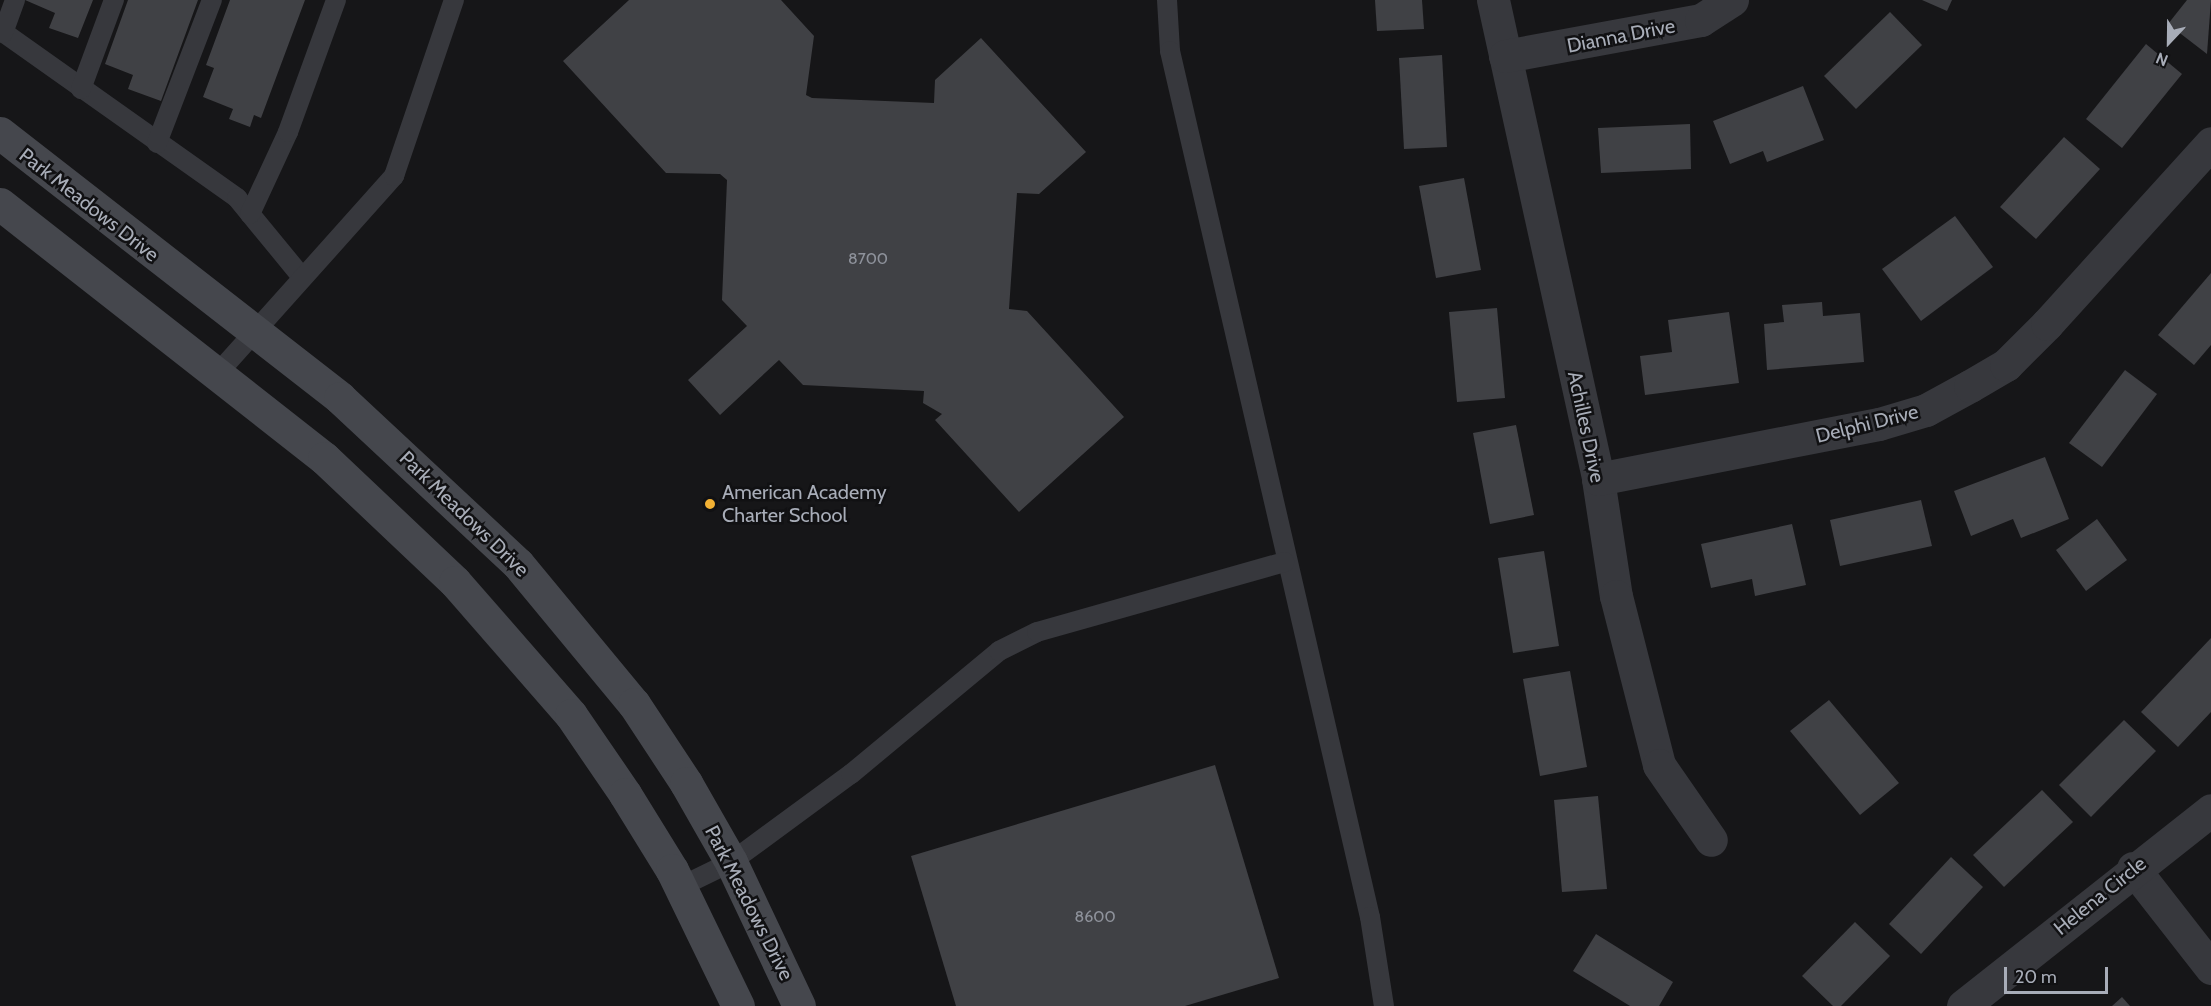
<!DOCTYPE html>
<html>
<head>
<meta charset="utf-8">
<style>
	body { margin:0 }
	#map { position:relative; width:2211px; height:1006px; overflow:hidden; background:#161618; font-family:Cabin,sans-serif }
	div>[style] { position:absolute }
	.building>* { inset:0; background:#404145 }
	.lane>* { height:20px; margin:-10px; padding:0 10px; transform-origin:10px; border-radius:10px; background:#37383d }
	.street>* { height:33px; margin:-16.5px; padding:0 16.5px; transform-origin:16.5px; border-radius:16.5px; background:#37383d }
	.secondary>* { height:33px; margin:-16.5px; padding:0 16.5px; transform-origin:16.5px; border-radius:16.5px; background:#45474d }
	.dots>* { width:16px; height:16px; translate:-50% -50%; box-sizing:border-box; border:3px solid #111113; border-radius:50% }
	span { translate:-50% -50%; white-space:nowrap; text-align:center; line-height:1.15; -webkit-text-stroke:5px #111113; paint-order:stroke }
	.number-label { font-size:16px; color:#8e929b }
	.number-label span { -webkit-text-stroke-width:0 }
	.street-label { font-size:20px; color:#a8adb8 }
	.poi-label { font-size:20px; color:#a8adb8 }
	.left { translate:0 -50%; text-align:left }
	.north { position:absolute; left:2139px; top:12px; width:60px; height:60px; -webkit-text-stroke:4px #111113; paint-order:stroke; rotate:202deg; font-size:16px; font-weight:700; line-height:24px; text-align:center; color:#a8adb8 }
	.north::after { content:''; display:block; margin:auto; width:21px; height:27px; background:#a8adb8; clip-path:polygon(50% 0,100% 100%,50% 72%,0 100%) }
	.scale { position:absolute; left:2004px; top:967px; width:104px; height:27px; box-sizing:border-box; border:3px solid #a8adb8; border-top:0; padding-left:8px; font-size:18px; line-height:21px; white-space:nowrap; color:#a8adb8; -webkit-text-stroke:4px #111113; paint-order:stroke }
</style>
</head>
<body>
<div id="map">
	<div class="building">
		<div style="clip-path:polygon(25px 0,93px 0,78px 38px,49px 28px,55px 13px)"></div>
		<div style="clip-path:polygon(128px 0,198px 0,161px 101px,128px 89px,133px 75px,105px 64px)"></div>
		<div style="clip-path:polygon(230px 0,305px 0,261px 118px,254px 115px,250px 127px,229px 119px,233px 109px,203px 97px,214px 68px,206px 65px)"></div>
		<div style="clip-path:polygon(629px 0,781px 0,814px 36px,806px 95px,812px 98px,934px 103px,935px 80px,981px 38px,1086px 152px,1039px 194px,1017px 193px,1009px 309px,1027px 311px,1124px 417px,1019px 512px,935px 420px,942px 414px,923px 403px,924px 391px,803px 385px,779px 360px,720px 415px,688px 380px,747px 326px,722px 300px,727px 180px,720px 174px,666px 173px,563px 61px)"></div>
		<div style="clip-path:polygon(1375px 0,1422px 0,1424px 29px,1377px 31px)"></div>
		<div style="clip-path:polygon(1922px 0,1952px 0,1947px 11px)"></div>
		<div style="clip-path:polygon(2187px 0,2211px 0,2207px 54px,2168px 24px)"></div>
		<div style="clip-path:polygon(1890px 12px,1922px 45px,1856px 109px,1824px 76px)"></div>
		<div style="clip-path:polygon(2146px 44px,2182px 74px,2122px 148px,2086px 119px)"></div>
		<div style="clip-path:polygon(1442px 55px,1447px 147px,1404px 149px,1399px 58px)"></div>
		<div style="clip-path:polygon(1803px 86px,1824px 140px,1767px 162px,1763px 151px,1730px 164px,1713px 121px)"></div>
		<div style="clip-path:polygon(1690px 124px,1691px 169px,1601px 173px,1598px 128px)"></div>
		<div style="clip-path:polygon(2064px 137px,2100px 169px,2036px 239px,2000px 207px)"></div>
		<div style="clip-path:polygon(1464px 178px,1481px 270px,1436px 278px,1419px 186px)"></div>
		<div style="clip-path:polygon(1955px 216px,1993px 267px,1921px 321px,1882px 269px)"></div>
		<div style="clip-path:polygon(2211px 273px,2211px 345px,2194px 365px,2158px 335px)"></div>
		<div style="clip-path:polygon(1822px 302px,1823px 316px,1860px 313px,1864px 362px,1767px 370px,1764px 324px,1784px 322px,1782px 305px)"></div>
		<div style="clip-path:polygon(1497px 308px,1505px 398px,1457px 402px,1449px 312px)"></div>
		<div style="clip-path:polygon(1729px 312px,1739px 383px,1645px 395px,1640px 356px,1672px 352px,1668px 320px)"></div>
		<div style="clip-path:polygon(2125px 370px,2157px 394px,2102px 467px,2069px 443px)"></div>
		<div style="clip-path:polygon(1516px 425px,1534px 515px,1490px 524px,1473px 433px)"></div>
		<div style="clip-path:polygon(2045px 457px,2069px 519px,2021px 538px,2013px 519px,1971px 536px,1954px 491px)"></div>
		<div style="clip-path:polygon(1921px 500px,1932px 546px,1840px 566px,1830px 520px)"></div>
		<div style="clip-path:polygon(2097px 519px,2127px 560px,2086px 591px,2056px 550px)"></div>
		<div style="clip-path:polygon(1792px 524px,1806px 585px,1755px 596px,1752px 579px,1711px 588px,1701px 544px)"></div>
		<div style="clip-path:polygon(1544px 551px,1559px 646px,1513px 653px,1498px 558px)"></div>
		<div style="clip-path:polygon(2211px 638px,2211px 712px,2178px 747px,2141px 712px)"></div>
		<div style="clip-path:polygon(1570px 671px,1587px 767px,1540px 776px,1523px 679px)"></div>
		<div style="clip-path:polygon(1829px 700px,1899px 783px,1860px 815px,1790px 731px)"></div>
		<div style="clip-path:polygon(2124px 720px,2156px 751px,2091px 817px,2059px 785px)"></div>
		<div style="clip-path:polygon(1215px 765px,1279px 978px,1185px 1006px,956px 1006px,911px 856px)"></div>
		<div style="clip-path:polygon(2042px 790px,2073px 822px,2004px 887px,1973px 855px)"></div>
		<div style="clip-path:polygon(1598px 796px,1607px 889px,1562px 892px,1554px 800px)"></div>
		<div style="clip-path:polygon(1951px 857px,1983px 887px,1921px 954px,1889px 924px)"></div>
		<div style="clip-path:polygon(1855px 922px,1890px 956px,1841px 1006px,1833px 1006px,1802px 976px)"></div>
		<div style="clip-path:polygon(1596px 934px,1673px 982px,1659px 1006px,1630px 1006px,1573px 971px)"></div>
		<div style="clip-path:polygon(2122px 997px,2130px 1006px,2112px 1006px)"></div>
	</div>
	<div class="lane">
		<div style="left:1167px;top:0;width:51px;rotate:86.6deg"></div>
		<div style="left:1170px;top:51px;width:889px;rotate:77deg"></div>
		<div style="left:1370px;top:917px;width:90px;rotate:81.1deg"></div>
		<div style="left:0;top:30px;width:291px;rotate:35.3deg"></div>
		<div style="left:237px;top:198px;width:102px;rotate:50.6deg"></div>
		<div style="left:3px;top:33px;width:35px;rotate:-70deg"></div>
		<div style="left:81px;top:89px;width:95px;rotate:-69.7deg"></div>
		<div style="left:157px;top:143px;width:153px;rotate:-69deg"></div>
		<div style="left:250px;top:214px;width:90px;rotate:-65.1deg"></div>
		<div style="left:288px;top:132px;width:140px;rotate:-70deg"></div>
		<div style="left:217px;top:374px;width:266px;rotate:-48.2deg"></div>
		<div style="left:394px;top:176px;width:186px;rotate:-71.2deg"></div>
		<div style="left:680px;top:887px;width:57px;rotate:-26.1deg"></div>
		<div style="left:731px;top:862px;width:149px;rotate:-36.3deg"></div>
		<div style="left:851px;top:774px;width:192px;rotate:-39.7deg"></div>
		<div style="left:999px;top:651px;width:42px;rotate:-26.6deg"></div>
		<div style="left:1037px;top:632px;width:257px;rotate:-15.8deg"></div>
	</div>
	<div class="street">
		<div style="left:1493px;top:0;width:490px;rotate:77.6deg"></div>
		<div style="left:1598px;top:479px;width:118px;rotate:81.3deg"></div>
		<div style="left:1616px;top:596px;width:174px;rotate:75.7deg"></div>
		<div style="left:1659px;top:765px;width:91px;rotate:55.3deg"></div>
		<div style="left:1505px;top:56px;width:199px;rotate:-10.4deg"></div>
		<div style="left:1701px;top:20px;width:37px;rotate:-33deg"></div>
		<div style="left:1598px;top:479px;width:286px;rotate:-11.1deg"></div>
		<div style="left:1879px;top:424px;width:49px;rotate:-16.6deg"></div>
		<div style="left:1926px;top:410px;width:50px;rotate:-28.6deg"></div>
		<div style="left:1970px;top:386px;width:42px;rotate:-30.3deg"></div>
		<div style="left:2006px;top:365px;width:58px;rotate:-45deg"></div>
		<div style="left:2047px;top:324px;width:244px;rotate:-47.8deg"></div>
		<div style="left:2133px;top:868px;width:127px;rotate:52deg"></div>
		<div style="left:1963px;top:1006px;width:316px;rotate:-38.3deg"></div>
	</div>
	<div class="secondary">
		<div style="left:0;top:133px;width:431px;rotate:37.9deg"></div>
		<div style="left:340px;top:398px;width:243px;rotate:43deg"></div>
		<div style="left:518px;top:564px;width:182px;rotate:50.4deg"></div>
		<div style="left:634px;top:704px;width:95px;rotate:56.6deg"></div>
		<div style="left:686px;top:783px;width:91px;rotate:60.3deg"></div>
		<div style="left:731px;top:862px;width:159px;rotate:64.7deg"></div>
		<div style="left:0;top:204px;width:412px;rotate:38.1deg"></div>
		<div style="left:324px;top:458px;width:180px;rotate:43.4deg"></div>
		<div style="left:455px;top:582px;width:176px;rotate:48.9deg"></div>
		<div style="left:571px;top:715px;width:96px;rotate:55.6deg"></div>
		<div style="left:625px;top:794px;width:89px;rotate:58.3deg"></div>
		<div style="left:672px;top:870px;width:151px;rotate:64.1deg"></div>
	</div>
	<div class="dots">
		<div style="left:710px;top:504px;background:#f2b134"></div>
	</div>
	<div class="number-label">
		<span style="left:868px;top:259px">8700</span>
		<span style="left:1095px;top:917px">8600</span>
	</div>
	<div class="street-label">
		<span style="left:1621px;top:36px;rotate:-11deg">Dianna Drive</span>
		<span style="left:89px;top:205px;rotate:38deg">Park Meadows Drive</span>
		<span style="left:1867px;top:424px;rotate:-14deg">Delphi Drive</span>
		<span style="left:1586px;top:427px;rotate:78deg">Achilles Drive</span>
		<span style="left:464px;top:514px;rotate:44deg">Park Meadows Drive</span>
		<span style="left:2100px;top:896px;rotate:-39deg">Helena Circle</span>
		<span style="left:749px;top:903px;rotate:63deg">Park Meadows Drive</span>
	</div>
	<div class="poi-label">
		<span class="left" style="left:722px;top:504px">American Academy<br>Charter School</span>
	</div>
	<div class="north">N</div>
	<div class="scale">20 m</div>
</div>
</body>
</html>
